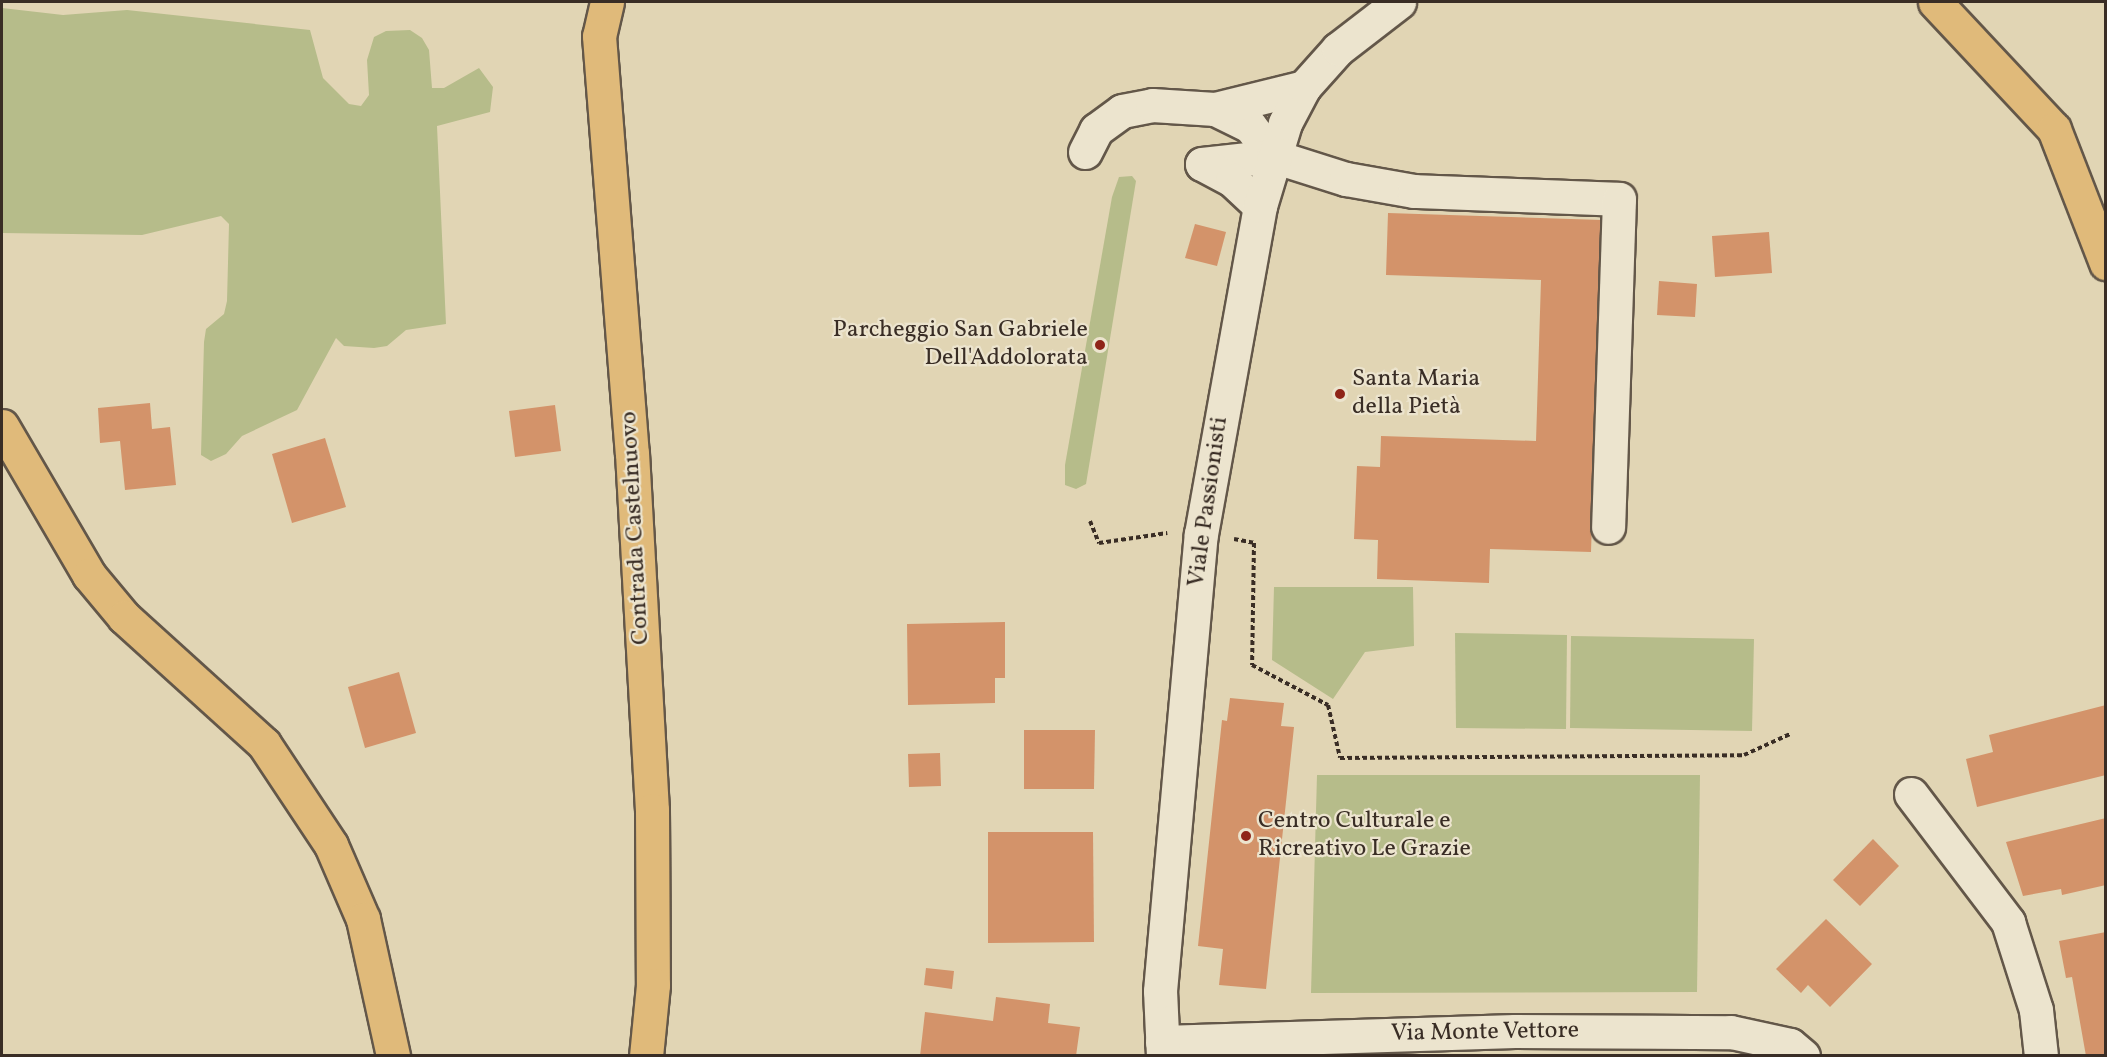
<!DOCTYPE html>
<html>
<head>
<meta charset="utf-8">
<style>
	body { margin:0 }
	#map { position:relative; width:2107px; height:1057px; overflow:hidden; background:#e1d5b4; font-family:Vollkorn,serif }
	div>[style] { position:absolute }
	.green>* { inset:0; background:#b6bc8a }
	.building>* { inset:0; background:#d3936a }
	.path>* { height:4px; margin-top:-2px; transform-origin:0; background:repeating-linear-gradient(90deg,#392d25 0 4.5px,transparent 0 7.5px) }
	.roads { filter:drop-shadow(2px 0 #635749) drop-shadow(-2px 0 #635749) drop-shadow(0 2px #635749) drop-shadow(0 -2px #635749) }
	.minor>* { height:33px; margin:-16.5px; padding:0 16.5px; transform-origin:16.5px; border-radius:16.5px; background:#ece4ce }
	.major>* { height:33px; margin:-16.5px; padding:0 16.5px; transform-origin:16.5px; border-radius:16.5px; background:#e0ba7a }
	.dots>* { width:16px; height:16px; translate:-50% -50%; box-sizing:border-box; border:3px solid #ece4ce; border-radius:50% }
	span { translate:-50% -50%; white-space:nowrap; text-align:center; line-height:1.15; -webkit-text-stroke:4.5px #ece4ce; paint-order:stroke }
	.poi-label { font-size:24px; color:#392d25 }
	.right { translate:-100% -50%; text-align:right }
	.left { translate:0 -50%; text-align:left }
	.street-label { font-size:24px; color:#392d25 }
	.frame { position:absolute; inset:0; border:3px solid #392d25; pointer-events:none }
</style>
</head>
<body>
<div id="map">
	<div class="green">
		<div style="clip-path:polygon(2px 8px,63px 15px,127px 10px,310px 30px,323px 78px,349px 104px,361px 106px,369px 95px,367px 60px,374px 37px,386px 31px,410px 30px,422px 38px,429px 50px,432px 88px,444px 88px,479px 68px,493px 87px,490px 112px,437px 126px,446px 324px,406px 330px,387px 346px,374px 348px,344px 346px,336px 338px,297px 410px,242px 436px,226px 454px,211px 461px,201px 455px,204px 342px,206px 329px,224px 314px,227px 301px,229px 224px,221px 216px,142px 235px,2px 233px)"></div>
		<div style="clip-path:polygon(1132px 176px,1136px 181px,1086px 484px,1076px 489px,1065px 485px,1065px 465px,1112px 197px,1119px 177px)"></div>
		<div style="clip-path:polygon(1274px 587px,1413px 587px,1414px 646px,1365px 652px,1333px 699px,1272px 660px)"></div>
		<div style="clip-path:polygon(1455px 633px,1567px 635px,1566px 729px,1456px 728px)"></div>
		<div style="clip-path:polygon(1571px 636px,1754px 639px,1752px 731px,1570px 728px)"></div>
		<div style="clip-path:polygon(1317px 775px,1700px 775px,1697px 992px,1311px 993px)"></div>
	</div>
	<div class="building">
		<div style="clip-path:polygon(1388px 213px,1602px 220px,1591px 552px,1490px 549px,1489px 583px,1377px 579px,1378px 540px,1354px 539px,1357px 466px,1380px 467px,1381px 436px,1536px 441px,1541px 280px,1386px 275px)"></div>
		<div style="clip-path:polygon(1195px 224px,1226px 232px,1217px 266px,1185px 258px)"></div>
		<div style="clip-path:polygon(1769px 232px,1772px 273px,1715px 277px,1712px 236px)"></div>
		<div style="clip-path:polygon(1659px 281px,1697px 284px,1695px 317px,1657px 315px)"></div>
		<div style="clip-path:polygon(150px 403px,152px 429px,170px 427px,176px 485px,125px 490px,120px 441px,100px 443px,98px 408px)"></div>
		<div style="clip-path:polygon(555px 405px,561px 451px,515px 457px,509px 411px)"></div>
		<div style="clip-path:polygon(325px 438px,346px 507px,292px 523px,272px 454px)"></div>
		<div style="clip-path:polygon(1005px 622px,1005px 678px,995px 678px,995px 703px,908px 705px,907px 624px)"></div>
		<div style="clip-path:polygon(399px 672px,416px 733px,365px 748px,348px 687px)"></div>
		<div style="clip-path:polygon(1230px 698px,1284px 703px,1281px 726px,1294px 727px,1266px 989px,1219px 985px,1223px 949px,1198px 946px,1222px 720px,1227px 721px)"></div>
		<div style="clip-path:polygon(2106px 705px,2106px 775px,1977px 807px,1966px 759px,1993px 752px,1989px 735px)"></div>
		<div style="clip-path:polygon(1024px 730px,1095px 730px,1094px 789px,1024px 789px)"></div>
		<div style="clip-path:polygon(940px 753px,941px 786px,909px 787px,908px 754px)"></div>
		<div style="clip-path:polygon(2106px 818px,2106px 885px,2062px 895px,2061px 889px,2023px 896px,2006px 842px)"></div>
		<div style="clip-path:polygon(988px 832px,1093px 832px,1094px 942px,988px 943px)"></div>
		<div style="clip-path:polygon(1873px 839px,1899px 866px,1860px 906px,1833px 880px)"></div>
		<div style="clip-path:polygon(1826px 919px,1872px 964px,1830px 1007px,1808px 985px,1801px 993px,1776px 969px)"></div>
		<div style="clip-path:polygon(2106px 932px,2106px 1056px,2086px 1056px,2072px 977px,2066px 978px,2059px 941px)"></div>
		<div style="clip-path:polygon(926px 968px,954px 971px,952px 989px,924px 985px)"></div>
		<div style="clip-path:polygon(996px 997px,1050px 1004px,1048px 1023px,1080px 1027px,1076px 1056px,920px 1056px,925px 1012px,993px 1021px)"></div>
	</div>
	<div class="path">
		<div style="left:1090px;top:521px;width:24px;rotate:68deg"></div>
		<div style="left:1099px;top:543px;width:69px;rotate:-8.4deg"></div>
		<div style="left:1234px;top:539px;width:20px;rotate:11deg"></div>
		<div style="left:1254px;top:543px;width:122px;rotate:90.9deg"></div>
		<div style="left:1252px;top:665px;width:86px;rotate:27.8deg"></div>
		<div style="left:1328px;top:705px;width:54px;rotate:77.2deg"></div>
		<div style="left:1340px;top:758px;width:404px;rotate:-0.4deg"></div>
		<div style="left:1744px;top:755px;width:51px;rotate:-24.5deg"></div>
	</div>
	<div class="roads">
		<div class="minor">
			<div style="left:1215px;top:109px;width:39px;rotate:26deg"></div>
			<div style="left:1250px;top:126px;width:38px;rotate:53deg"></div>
			<div style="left:1085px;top:152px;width:25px;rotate:-63deg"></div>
			<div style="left:1096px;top:130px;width:32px;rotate:-36deg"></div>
			<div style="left:1122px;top:111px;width:31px;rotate:-11deg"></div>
			<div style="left:1152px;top:105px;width:63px;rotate:3.6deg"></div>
			<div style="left:1215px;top:109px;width:92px;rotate:-13.9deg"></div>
			<div style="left:1202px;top:164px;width:71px;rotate:-6.4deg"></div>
			<div style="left:1273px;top:156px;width:77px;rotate:17.5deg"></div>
			<div style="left:1346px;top:179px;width:69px;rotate:10deg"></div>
			<div style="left:1414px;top:191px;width:205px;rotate:2.2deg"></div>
			<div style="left:1619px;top:199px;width:328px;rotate:91.9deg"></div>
			<div style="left:1202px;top:164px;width:34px;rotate:28deg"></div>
			<div style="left:1232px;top:180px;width:38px;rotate:43deg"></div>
			<div style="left:1911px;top:794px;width:161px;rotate:52.8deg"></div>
			<div style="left:2008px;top:922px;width:92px;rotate:72.3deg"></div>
			<div style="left:2036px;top:1010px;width:46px;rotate:83.8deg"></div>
			<div style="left:1162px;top:1042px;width:353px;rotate:-1.8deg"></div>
			<div style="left:1515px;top:1031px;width:216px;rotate:0.3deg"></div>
			<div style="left:1731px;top:1032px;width:60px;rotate:12.4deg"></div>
			<div style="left:1790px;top:1045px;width:17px;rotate:40deg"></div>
			<div style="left:1163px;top:1056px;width:65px;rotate:-92.6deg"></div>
			<div style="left:1160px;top:991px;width:459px;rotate:-84.9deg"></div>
			<div style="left:1201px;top:534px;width:333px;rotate:-79.8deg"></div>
			<div style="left:1260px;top:206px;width:87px;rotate:-73.2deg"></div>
			<div style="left:1285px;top:123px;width:41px;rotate:-62.2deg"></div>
			<div style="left:1304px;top:87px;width:51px;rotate:-48.2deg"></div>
			<div style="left:1338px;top:49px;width:77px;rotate:-37.6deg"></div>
		</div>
		<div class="major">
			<div style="left:607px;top:2px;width:35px;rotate:103deg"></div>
			<div style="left:599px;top:36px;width:418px;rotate:85.5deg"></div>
			<div style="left:632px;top:453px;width:358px;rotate:86.8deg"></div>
			<div style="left:652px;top:810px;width:175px;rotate:89.7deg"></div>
			<div style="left:653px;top:985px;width:71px;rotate:95.6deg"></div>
			<div style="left:1935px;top:2px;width:174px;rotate:46.9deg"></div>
			<div style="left:2054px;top:129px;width:144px;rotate:68.8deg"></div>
			<div style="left:2px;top:426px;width:173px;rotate:59.7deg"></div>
			<div style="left:89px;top:575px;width:55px;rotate:50.2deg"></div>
			<div style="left:124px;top:617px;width:189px;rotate:42.2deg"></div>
			<div style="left:264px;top:744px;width:121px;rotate:56.4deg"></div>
			<div style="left:331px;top:845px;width:81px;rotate:66.6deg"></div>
			<div style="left:363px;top:919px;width:140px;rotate:77.6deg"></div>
		</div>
	</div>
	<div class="dots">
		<div style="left:1100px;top:345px;background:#8f2418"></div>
		<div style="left:1340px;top:394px;background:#8f2418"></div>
		<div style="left:1246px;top:836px;background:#8f2418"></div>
	</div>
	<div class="poi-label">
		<span class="right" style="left:1088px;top:345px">Parcheggio San Gabriele<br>Dell'Addolorata</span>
		<span class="left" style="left:1352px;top:394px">Santa Maria<br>della Pietà</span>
		<span class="left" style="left:1258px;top:836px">Centro Culturale e<br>Ricreativo Le Grazie</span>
	</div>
	<div class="street-label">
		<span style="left:1209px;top:502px;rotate:-82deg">Viale Passionisti</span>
		<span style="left:636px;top:528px;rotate:-93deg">Contrada Castelnuovo</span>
		<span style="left:1485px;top:1033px;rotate:-1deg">Via Monte Vettore</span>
	</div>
	<div class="frame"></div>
</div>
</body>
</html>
